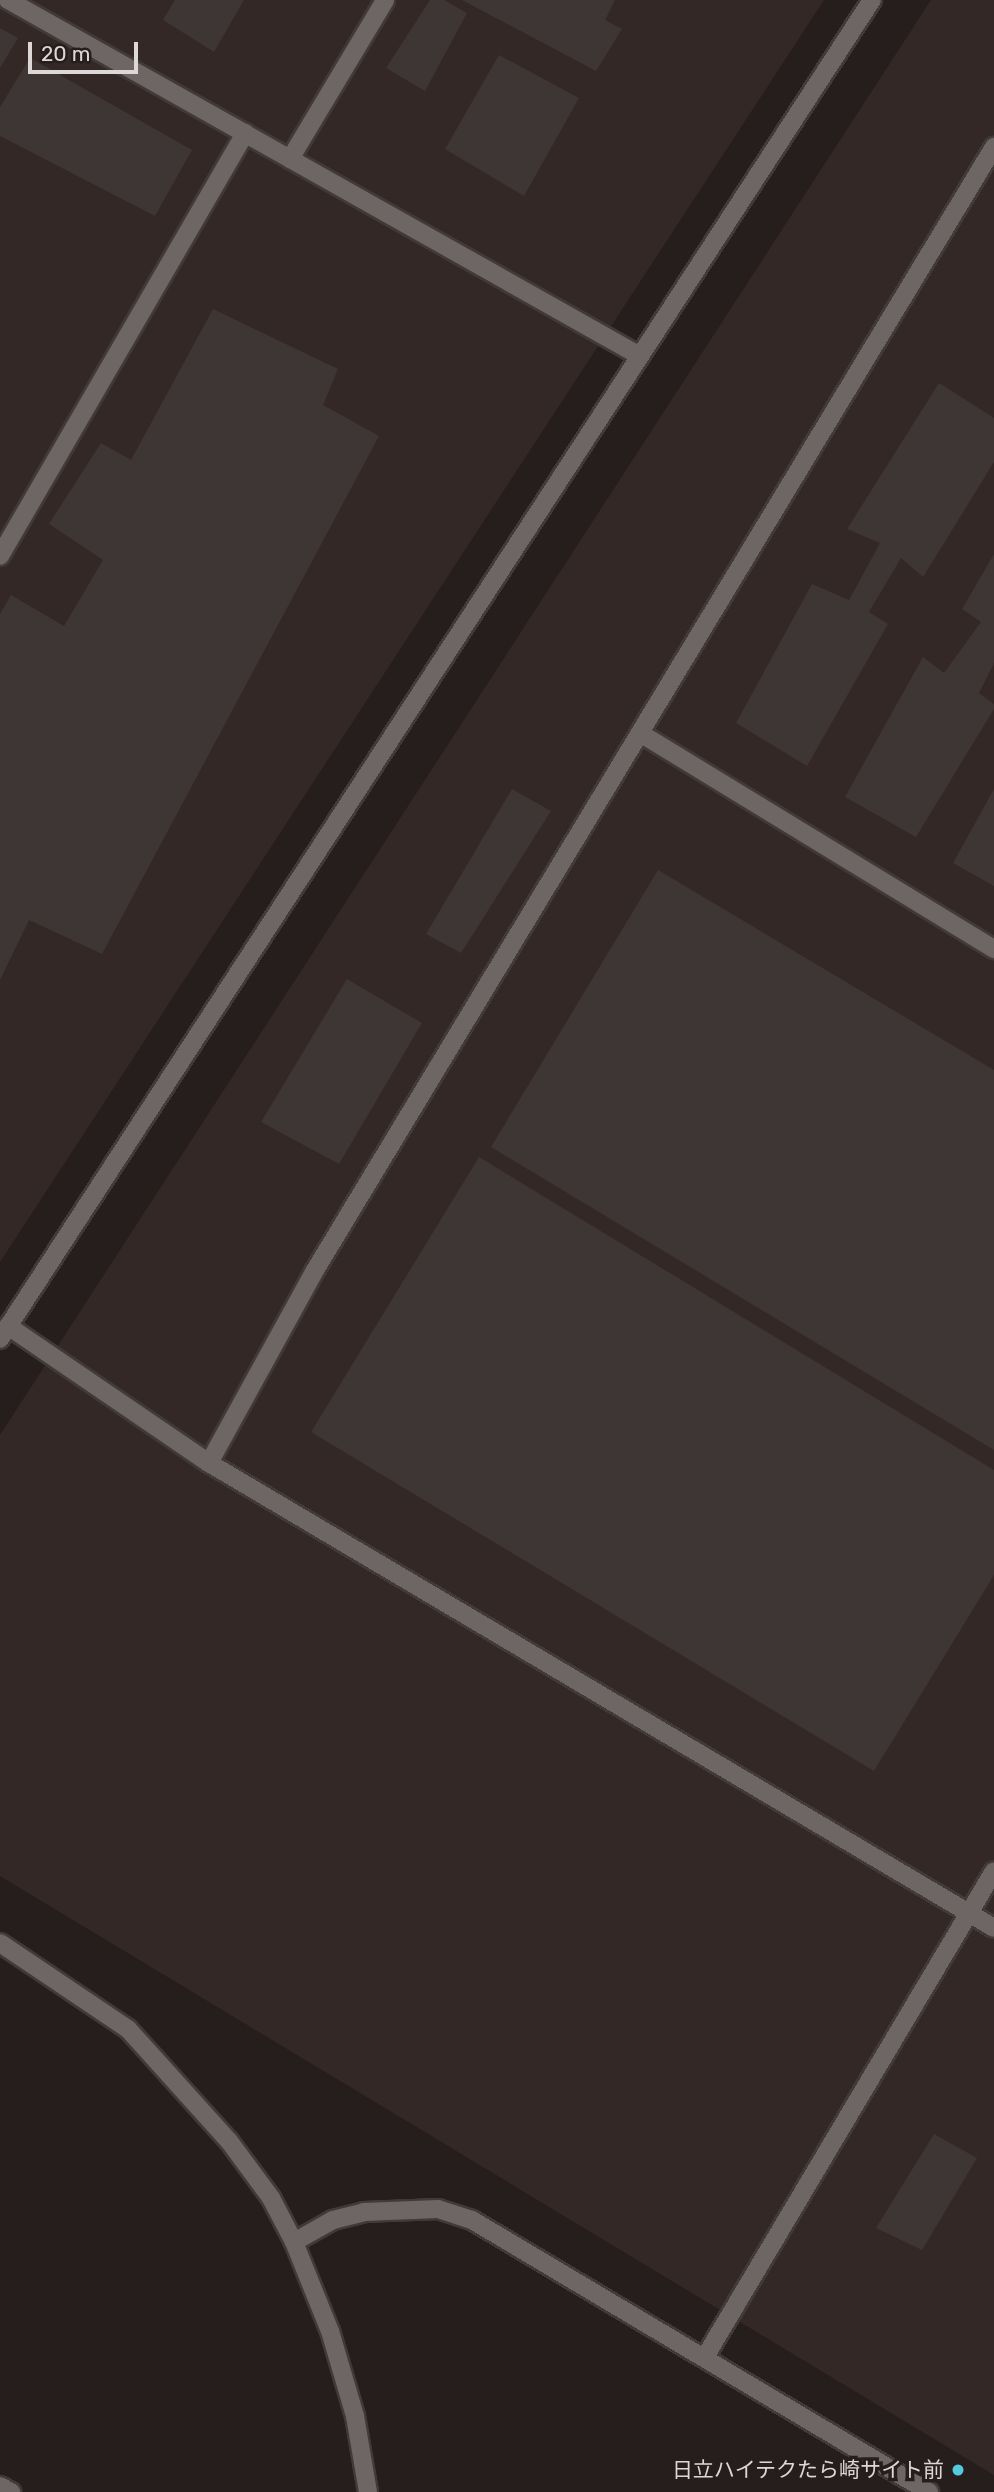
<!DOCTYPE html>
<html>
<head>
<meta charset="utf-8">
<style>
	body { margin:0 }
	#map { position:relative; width:994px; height:2492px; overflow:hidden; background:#251e1d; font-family:Rubik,"Noto Sans JP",sans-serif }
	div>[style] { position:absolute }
	.built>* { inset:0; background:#342826 }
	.building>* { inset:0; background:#3d3634 }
	.roads { filter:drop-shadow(2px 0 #403a39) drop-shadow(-2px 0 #403a39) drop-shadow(0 2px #403a39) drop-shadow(0 -2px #403a39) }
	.minor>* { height:18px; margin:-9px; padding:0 9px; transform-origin:9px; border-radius:9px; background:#6e6664 }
	.dots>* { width:19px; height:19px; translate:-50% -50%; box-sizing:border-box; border:4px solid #251e1d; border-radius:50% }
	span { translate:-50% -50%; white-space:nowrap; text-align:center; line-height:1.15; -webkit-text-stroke:7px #251e1d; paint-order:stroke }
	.poi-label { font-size:21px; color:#ddd8d7 }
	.right { translate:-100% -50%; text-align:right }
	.scale { position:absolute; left:28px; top:42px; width:110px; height:32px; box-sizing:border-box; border:4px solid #ddd8d7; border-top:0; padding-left:9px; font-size:21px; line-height:24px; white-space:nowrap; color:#ddd8d7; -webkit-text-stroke:5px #251e1d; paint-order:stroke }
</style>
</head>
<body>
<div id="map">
	<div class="built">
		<div style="clip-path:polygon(0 0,824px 0,0 1262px)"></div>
		<div style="clip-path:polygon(931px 0,994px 0,994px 2475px,0 1876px,0 1435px)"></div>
	</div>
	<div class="building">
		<div style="clip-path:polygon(175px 0,244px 0,214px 52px,163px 20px)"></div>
		<div style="clip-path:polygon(430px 0,444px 0,467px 13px,425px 91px,386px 68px)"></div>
		<div style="clip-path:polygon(462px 0,615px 0,605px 20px,622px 29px,596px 71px)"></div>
		<div style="clip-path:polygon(0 28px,18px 38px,0 68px)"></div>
		<div style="clip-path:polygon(499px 55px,579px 98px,524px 196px,445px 149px)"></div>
		<div style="clip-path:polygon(30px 58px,192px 150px,155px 216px,0 136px,0 107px)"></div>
		<div style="clip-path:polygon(213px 309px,338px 369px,323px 405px,379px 436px,102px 954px,29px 920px,0 980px,0 614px,11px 595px,64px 626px,103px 560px,49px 524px,101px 443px,131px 460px)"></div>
		<div style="clip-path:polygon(939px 383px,994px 418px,994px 462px,923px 577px,901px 558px,869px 612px,888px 624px,807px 766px,736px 723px,812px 584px,849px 600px,880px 543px,847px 529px)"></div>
		<div style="clip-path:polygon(994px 554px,994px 663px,979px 693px,994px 704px,994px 709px,916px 837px,845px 797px,923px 657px,944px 673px,981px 622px,962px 609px)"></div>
		<div style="clip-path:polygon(512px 789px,551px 811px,461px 953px,426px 934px)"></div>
		<div style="clip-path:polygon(994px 789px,994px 886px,953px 863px)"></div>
		<div style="clip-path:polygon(658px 870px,994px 1070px,994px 1450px,491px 1147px)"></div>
		<div style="clip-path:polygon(347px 979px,422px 1023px,339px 1164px,261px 1122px)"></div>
		<div style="clip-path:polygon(479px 1157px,994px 1470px,994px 1575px,874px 1771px,311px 1432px)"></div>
		<div style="clip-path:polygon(934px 2134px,977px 2158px,922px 2250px,876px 2228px)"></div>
	</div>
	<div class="roads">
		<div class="minor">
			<div style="left:8px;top:0;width:725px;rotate:29.39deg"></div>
			<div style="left:290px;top:159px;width:185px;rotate:-59.1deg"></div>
			<div style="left:0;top:556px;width:489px;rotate:-59.9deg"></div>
			<div style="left:640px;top:733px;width:415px;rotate:31.4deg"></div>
			<div style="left:8px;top:1326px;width:243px;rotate:34.3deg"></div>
			<div style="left:209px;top:1463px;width:912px;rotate:30.64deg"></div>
			<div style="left:0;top:1339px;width:1598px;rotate:-56.93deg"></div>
			<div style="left:209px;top:1463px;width:218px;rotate:-61.2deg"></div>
			<div style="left:314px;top:1272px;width:1315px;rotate:-58.85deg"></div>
			<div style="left:0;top:1943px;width:154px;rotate:33.9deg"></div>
			<div style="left:128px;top:2029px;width:151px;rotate:48deg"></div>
			<div style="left:229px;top:2141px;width:71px;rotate:53.6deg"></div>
			<div style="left:271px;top:2198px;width:50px;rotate:62.4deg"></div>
			<div style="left:294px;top:2242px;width:96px;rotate:68deg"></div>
			<div style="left:330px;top:2331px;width:89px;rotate:73.6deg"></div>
			<div style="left:355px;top:2416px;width:77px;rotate:80.3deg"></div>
			<div style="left:294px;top:2242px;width:45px;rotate:-29.4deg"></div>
			<div style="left:333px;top:2220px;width:32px;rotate:-14deg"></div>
			<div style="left:364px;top:2212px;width:74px;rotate:-2.3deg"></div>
			<div style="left:438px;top:2209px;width:36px;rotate:18deg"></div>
			<div style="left:472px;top:2220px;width:532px;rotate:30.76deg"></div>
			<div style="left:705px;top:2357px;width:565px;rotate:-59.26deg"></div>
			<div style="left:0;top:2486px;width:13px;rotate:29deg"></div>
		</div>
	</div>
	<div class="dots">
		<div style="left:958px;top:2470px;background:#54cadc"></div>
	</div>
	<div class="poi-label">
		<span class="right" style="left:944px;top:2470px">日立ハイテクたら崎サイト前</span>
	</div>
	<div class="scale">20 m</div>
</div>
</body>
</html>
